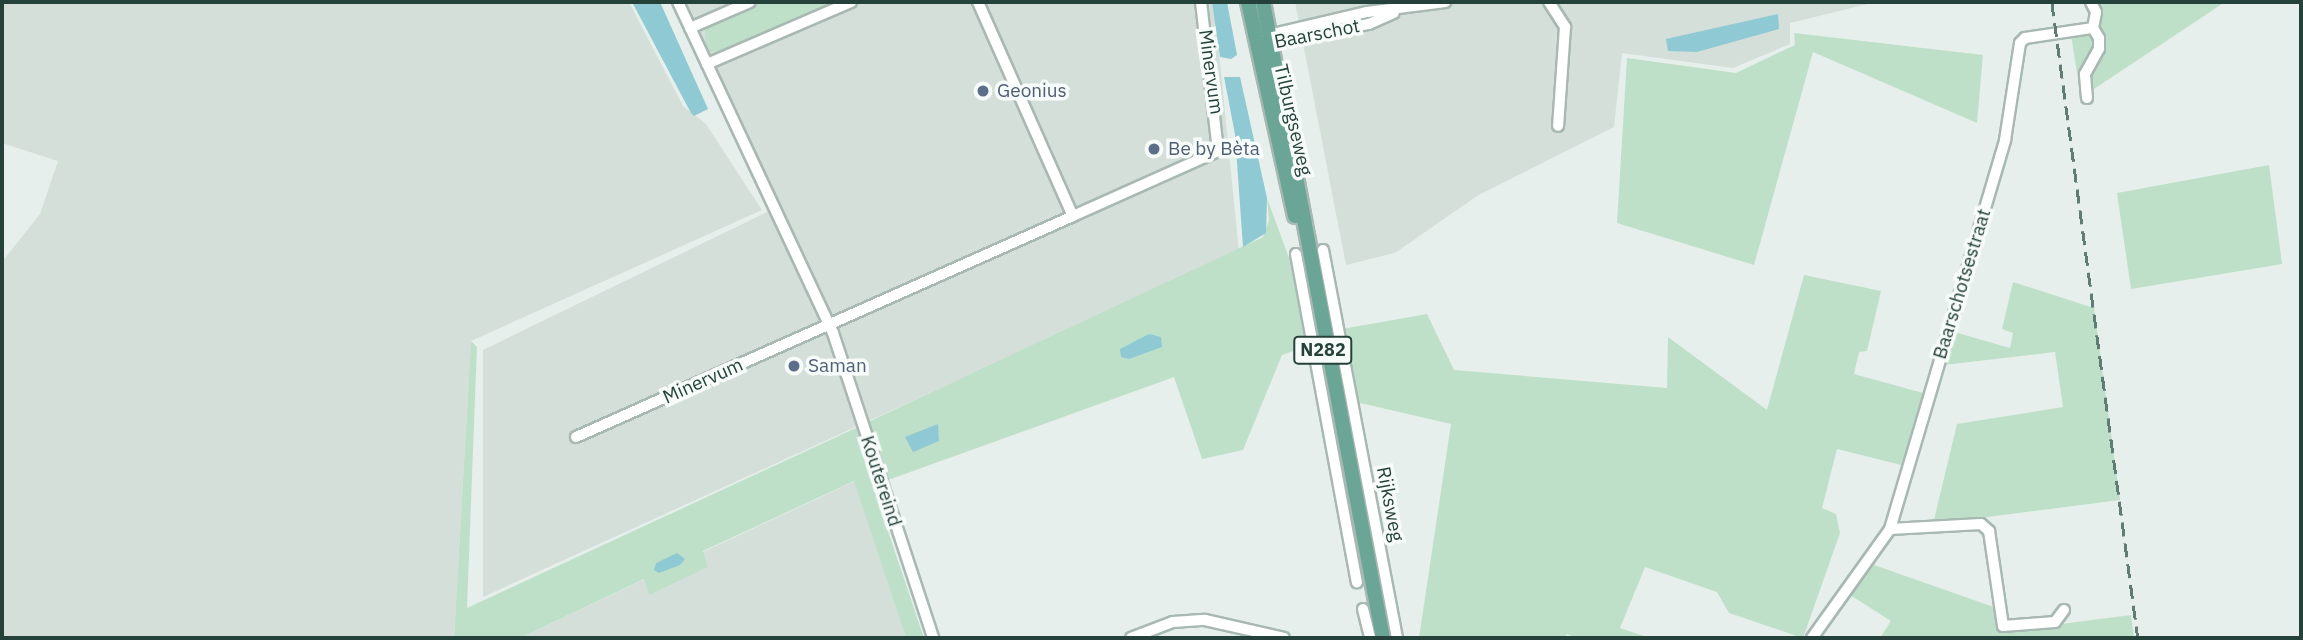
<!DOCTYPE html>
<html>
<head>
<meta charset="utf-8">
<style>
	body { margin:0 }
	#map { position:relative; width:2303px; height:640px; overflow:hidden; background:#e6efeb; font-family:"IBM Plex Sans",sans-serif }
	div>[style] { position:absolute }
	.built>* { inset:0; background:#d4dfda }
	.green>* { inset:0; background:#bfe0c8 }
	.water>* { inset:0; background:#8ec9d4 }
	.roads { filter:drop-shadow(2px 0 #a8b8b2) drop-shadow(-2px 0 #a8b8b2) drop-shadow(0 2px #a8b8b2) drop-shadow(0 -2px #a8b8b2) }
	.minor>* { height:10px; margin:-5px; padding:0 5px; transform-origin:5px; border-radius:5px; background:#fff }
	.major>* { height:14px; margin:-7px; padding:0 7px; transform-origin:7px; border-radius:7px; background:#6aa596 }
	.rail>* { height:2.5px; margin-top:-1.25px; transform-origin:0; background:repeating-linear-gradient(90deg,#5f7d75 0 14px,transparent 0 21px) }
	.dots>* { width:19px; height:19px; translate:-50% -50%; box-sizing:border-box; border:4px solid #f7fbf9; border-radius:50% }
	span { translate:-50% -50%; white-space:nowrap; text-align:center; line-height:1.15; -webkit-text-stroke:7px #f7fbf9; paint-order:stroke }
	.shield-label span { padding:2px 5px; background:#f7fbf9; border:2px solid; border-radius:5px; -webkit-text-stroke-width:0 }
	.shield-label { font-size:18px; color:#24423a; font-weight:700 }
	.street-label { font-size:19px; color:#24423a }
	.service-label { font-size:19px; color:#4e5e75 }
	.left { translate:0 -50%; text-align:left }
	.frame { position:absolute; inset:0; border:4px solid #24423a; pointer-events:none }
</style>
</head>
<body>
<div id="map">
	<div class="built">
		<div style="clip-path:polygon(2px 2px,629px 2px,683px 106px,706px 124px,762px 210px,471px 341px,454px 638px,2px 638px,2px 262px,40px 214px,58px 161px,2px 143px)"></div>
		<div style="clip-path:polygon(676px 2px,1214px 2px,1239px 252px,483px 597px,483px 350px,769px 211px)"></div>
		<div style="clip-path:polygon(1295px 2px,1876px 2px,1790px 23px,1790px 44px,1733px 68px,1622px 53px,1614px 127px,1477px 196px,1395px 253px,1346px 265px)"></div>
		<div style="clip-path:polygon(855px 481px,906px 638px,520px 638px,645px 579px,649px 594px,708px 567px,703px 552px)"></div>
	</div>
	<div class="green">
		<div style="clip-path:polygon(762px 2px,840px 2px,728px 50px,711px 52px,706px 48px,705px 28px)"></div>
		<div style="clip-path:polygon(2096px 2px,2225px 2px,2091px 91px,2089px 76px,2104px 42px)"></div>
		<div style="clip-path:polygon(1794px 33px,1983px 55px,1977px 123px,1813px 52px,1754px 265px,1617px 223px,1627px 58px,1736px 73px,1795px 45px)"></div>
		<div style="clip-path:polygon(2071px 35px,2091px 35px,2093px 41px,2081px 98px)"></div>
		<div style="clip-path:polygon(2269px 165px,2282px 264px,2131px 289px,2117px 193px)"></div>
		<div style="clip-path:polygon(1267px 198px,1289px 258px,1307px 346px,1282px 355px,1243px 450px,1202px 459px,1174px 377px,888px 480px,866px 423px,1263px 237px,1269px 220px)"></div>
		<div style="clip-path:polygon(1804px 275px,1881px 291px,1867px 351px,1859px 352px,1854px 374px,1923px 393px,1901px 465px,1837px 449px,1822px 508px,1836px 514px,1840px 533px,1803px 638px,1729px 613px,1717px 592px,1645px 567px,1620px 628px,1650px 638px,1576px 638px,1567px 634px,1564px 638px,1419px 638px,1451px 424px,1356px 402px,1342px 329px,1427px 314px,1454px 370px,1667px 388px,1668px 337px,1767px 410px)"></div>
		<div style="clip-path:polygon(2013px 282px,2094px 308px,2120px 500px,1933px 524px,1957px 424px,2063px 407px,2055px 352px,1944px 365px,1954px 332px,2010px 348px,2013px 333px,2002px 329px)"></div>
		<div style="clip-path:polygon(471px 341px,477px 347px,467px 608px,858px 427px,861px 451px,924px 638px,906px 638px,854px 481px,703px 551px,708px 567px,649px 595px,644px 579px,520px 638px,454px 638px)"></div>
		<div style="clip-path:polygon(1874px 565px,1994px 607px,1998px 632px,2131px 615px,2134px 638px,1880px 638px,1891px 621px,1850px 595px)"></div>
	</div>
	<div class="water">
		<div style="clip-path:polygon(632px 2px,660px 2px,708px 109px,694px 116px,691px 113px)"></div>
		<div style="clip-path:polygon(1212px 2px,1227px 2px,1237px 55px,1231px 59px,1220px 57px)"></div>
		<div style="clip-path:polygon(1778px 14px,1779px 29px,1697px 52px,1668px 51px,1666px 39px)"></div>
		<div style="clip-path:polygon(1224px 77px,1240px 77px,1267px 198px,1266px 233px,1243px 247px,1235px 134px)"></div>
		<div style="clip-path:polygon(1149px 334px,1161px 337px,1162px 347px,1129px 359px,1121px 357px,1120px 349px)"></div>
		<div style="clip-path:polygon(938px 424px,939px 441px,913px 452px,905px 437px)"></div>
		<div style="clip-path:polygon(677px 553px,685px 559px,680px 565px,659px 573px,654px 570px,656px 563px)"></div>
	</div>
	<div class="roads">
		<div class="minor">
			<div style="left:678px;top:2px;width:365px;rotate:64.9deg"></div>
			<div style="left:833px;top:333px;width:321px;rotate:71.8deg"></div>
			<div style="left:978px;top:2px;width:234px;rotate:66.1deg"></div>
			<div style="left:1073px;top:216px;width:159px;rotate:-24.1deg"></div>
			<div style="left:1218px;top:151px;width:150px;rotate:-96.5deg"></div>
			<div style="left:1549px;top:2px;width:30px;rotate:57deg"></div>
			<div style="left:1565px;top:27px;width:99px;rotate:94deg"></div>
			<div style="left:690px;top:28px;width:65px;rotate:-23.4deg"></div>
			<div style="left:1264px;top:36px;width:106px;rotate:-13.1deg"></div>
			<div style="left:1367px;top:12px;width:79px;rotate:-7.3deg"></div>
			<div style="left:1264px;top:43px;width:107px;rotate:-10.3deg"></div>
			<div style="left:1369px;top:24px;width:27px;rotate:-24deg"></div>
			<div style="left:707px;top:64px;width:157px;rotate:-23.3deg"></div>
			<div style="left:2087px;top:98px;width:24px;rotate:-95deg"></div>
			<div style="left:2085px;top:74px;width:29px;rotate:-61deg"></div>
			<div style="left:2099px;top:49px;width:11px;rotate:-90deg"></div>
			<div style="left:2099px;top:38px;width:12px;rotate:-121deg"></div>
			<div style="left:2093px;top:28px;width:16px;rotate:-79deg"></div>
			<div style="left:2096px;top:12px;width:11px;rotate:-117deg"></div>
			<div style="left:1323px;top:250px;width:395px;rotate:79.2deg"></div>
			<div style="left:1296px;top:254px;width:334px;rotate:79.5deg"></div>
			<div style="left:576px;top:437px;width:544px;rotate:-23.97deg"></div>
			<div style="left:1890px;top:529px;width:91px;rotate:-3.1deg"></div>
			<div style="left:1981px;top:524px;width:11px;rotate:41deg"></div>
			<div style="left:1989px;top:531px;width:96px;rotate:81.6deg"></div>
			<div style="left:2003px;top:626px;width:52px;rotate:-4.4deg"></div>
			<div style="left:2055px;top:622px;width:15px;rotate:-53deg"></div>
			<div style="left:1363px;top:609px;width:30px;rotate:76deg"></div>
			<div style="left:1131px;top:638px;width:45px;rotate:-20.9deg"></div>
			<div style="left:1173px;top:622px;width:32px;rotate:-4deg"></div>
			<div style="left:1205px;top:620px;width:81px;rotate:12.8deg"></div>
			<div style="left:1812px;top:638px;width:134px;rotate:-54.4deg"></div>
			<div style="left:1890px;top:529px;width:406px;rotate:-73.5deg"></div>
			<div style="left:2005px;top:140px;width:98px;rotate:-81.2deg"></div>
			<div style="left:2020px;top:43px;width:7px;rotate:-45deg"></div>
			<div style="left:2025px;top:38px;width:69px;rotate:-8.4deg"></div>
		</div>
		<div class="major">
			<div style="left:1248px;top:2px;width:219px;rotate:77.6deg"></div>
			<div style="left:1263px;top:2px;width:647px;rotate:79.32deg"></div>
		</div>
	</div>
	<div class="rail">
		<div style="left:2052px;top:2px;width:642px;rotate:82.3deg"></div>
	</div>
	<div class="dots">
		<div style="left:983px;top:91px;background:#5c6f8a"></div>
		<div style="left:1154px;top:149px;background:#5c6f8a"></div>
		<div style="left:794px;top:366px;background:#5c6f8a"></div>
	</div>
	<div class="shield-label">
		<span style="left:1323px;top:350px">N282</span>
	</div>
	<div class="street-label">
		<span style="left:1317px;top:34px;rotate:-11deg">Baarschot</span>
		<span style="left:1211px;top:72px;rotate:82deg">Minervum</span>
		<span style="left:1293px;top:120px;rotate:77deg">Tilburgseweg</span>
		<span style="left:1962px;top:284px;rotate:-73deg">Baarschotsestraat</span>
		<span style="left:703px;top:381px;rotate:-24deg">Minervum</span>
		<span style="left:881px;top:481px;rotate:72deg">Koutereind</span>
		<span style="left:1390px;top:504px;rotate:79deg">Rijksweg</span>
	</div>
	<div class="service-label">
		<span class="left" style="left:997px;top:91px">Geonius</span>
		<span class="left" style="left:1168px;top:149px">Be by Bèta</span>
		<span class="left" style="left:808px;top:366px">Saman</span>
	</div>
	<div class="frame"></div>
</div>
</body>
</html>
